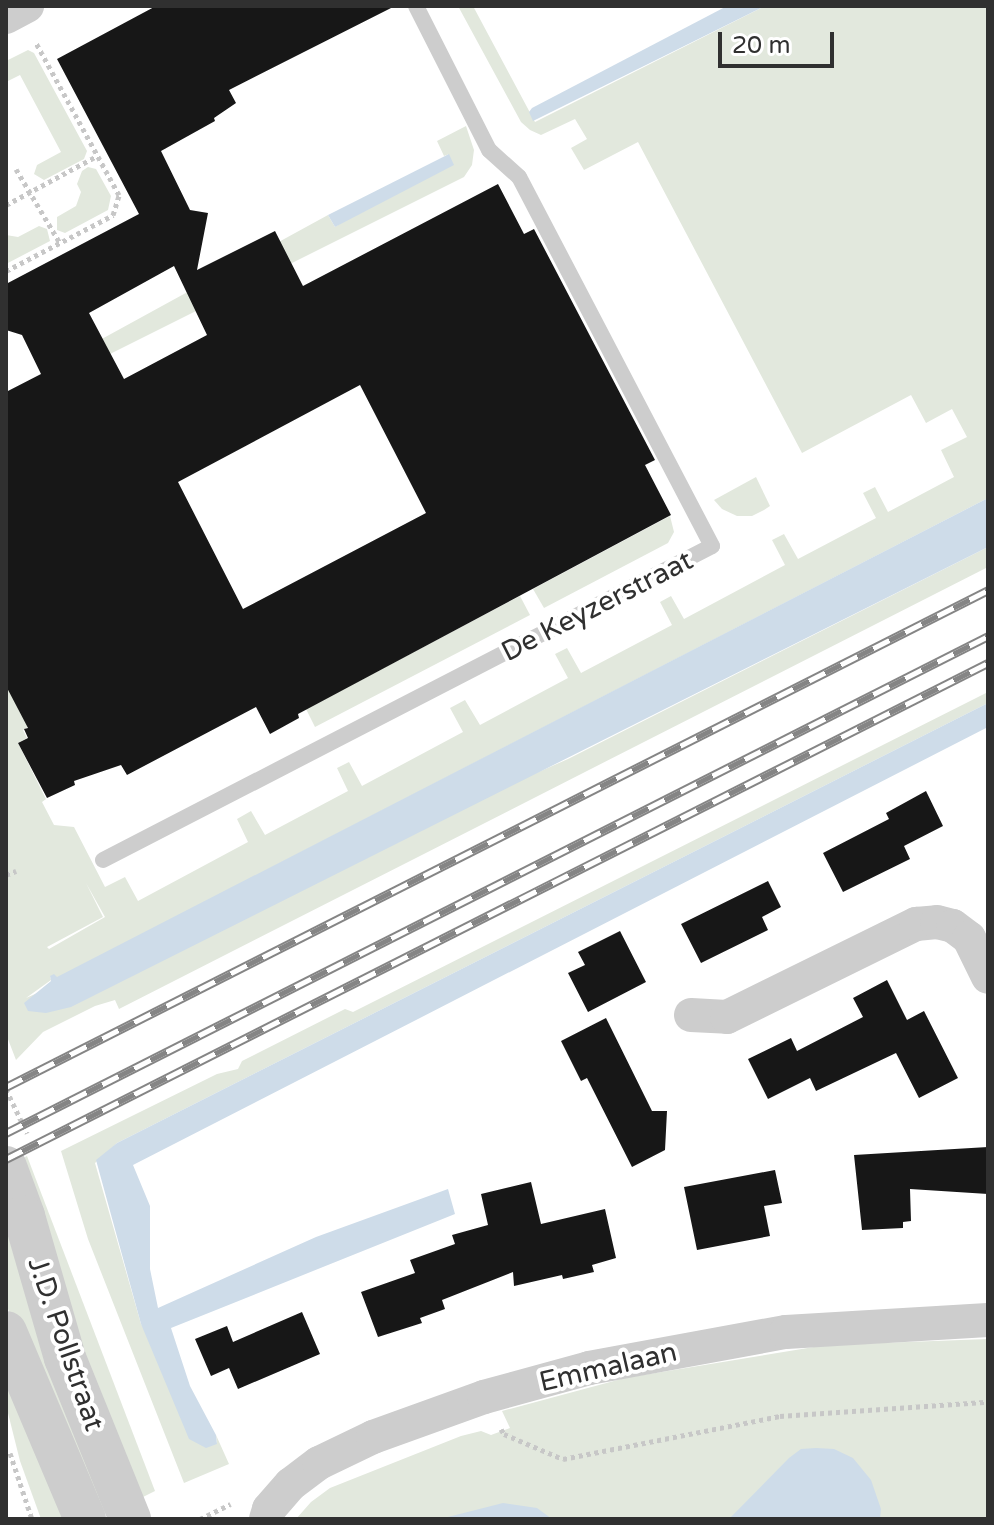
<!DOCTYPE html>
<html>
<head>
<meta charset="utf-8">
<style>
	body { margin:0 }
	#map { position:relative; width:994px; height:1525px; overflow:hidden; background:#fff; font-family:"Varela Round",sans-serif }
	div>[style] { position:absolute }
	.green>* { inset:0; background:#e2e8dd }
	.water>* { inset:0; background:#cedce9 }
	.building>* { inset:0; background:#171717 }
	.path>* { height:5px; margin-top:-2.5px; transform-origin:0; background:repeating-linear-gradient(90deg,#c7c7c7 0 4px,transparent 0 8px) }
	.service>* { height:16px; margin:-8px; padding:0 8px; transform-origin:8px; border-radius:8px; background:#cdcdcd }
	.minor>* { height:34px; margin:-17px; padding:0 17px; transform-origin:17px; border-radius:17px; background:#cdcdcd }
	.tertiary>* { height:42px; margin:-21px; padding:0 21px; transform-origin:21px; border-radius:21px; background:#cdcdcd }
	.rail>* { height:9px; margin-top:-4.5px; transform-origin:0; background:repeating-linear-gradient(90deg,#fff 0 18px,#858585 0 36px); box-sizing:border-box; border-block:2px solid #858585 }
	span { translate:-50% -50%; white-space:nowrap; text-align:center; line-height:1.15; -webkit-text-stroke:8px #fff; paint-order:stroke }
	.street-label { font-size:28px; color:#303030 }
	.frame { position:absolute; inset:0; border:8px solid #303030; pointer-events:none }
	.scale { position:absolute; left:718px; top:32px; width:116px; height:36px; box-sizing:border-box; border:4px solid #303030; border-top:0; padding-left:10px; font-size:24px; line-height:28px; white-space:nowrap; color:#303030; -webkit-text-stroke:6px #fff; paint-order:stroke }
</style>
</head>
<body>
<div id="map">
	<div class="green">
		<div style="clip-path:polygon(evenodd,458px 6px,473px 6px,535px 122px,765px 6px,988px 6px,988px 498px,57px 978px,50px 976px,51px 980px,26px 998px,568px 759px,988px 547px,988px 567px,119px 1009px,115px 1000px,95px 1006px,43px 1032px,16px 1060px,6px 1034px,6px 685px,28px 727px,23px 730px,27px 738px,18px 743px,46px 799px,42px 802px,54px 825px,74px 827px,105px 887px,125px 877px,138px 901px,248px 842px,237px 819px,251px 811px,265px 835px,348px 791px,337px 768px,349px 762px,362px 786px,463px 732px,450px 708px,465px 700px,480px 725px,568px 678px,555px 654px,567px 648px,581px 673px,672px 625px,660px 602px,671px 596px,684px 619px,785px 565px,772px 540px,784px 534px,798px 559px,876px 518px,863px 493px,875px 487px,888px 512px,954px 477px,941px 450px,967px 437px,952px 409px,926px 423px,911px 395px,802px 453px,638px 142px,584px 170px,571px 148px,587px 139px,575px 119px,541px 135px,530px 130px,521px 122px,458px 6px,86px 883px,105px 917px,49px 949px,47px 947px,103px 917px,86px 883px)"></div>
		<div style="clip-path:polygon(28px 50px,34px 53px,87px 151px,84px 159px,44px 180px,34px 174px,37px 165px,61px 152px,20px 75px,6px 82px,6px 61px)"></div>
		<div style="clip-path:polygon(466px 126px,474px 150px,472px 165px,464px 177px,54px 382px,47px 369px,328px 215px,335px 227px,449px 154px,444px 156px,437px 141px)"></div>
		<div style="clip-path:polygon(88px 167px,96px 169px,111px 196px,108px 210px,65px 233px,57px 230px,57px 217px,76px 206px,81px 192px,77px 184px,82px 171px)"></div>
		<div style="clip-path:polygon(39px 226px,47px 229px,50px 241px,6px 264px,6px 235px,18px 237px)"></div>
		<div style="clip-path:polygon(756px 477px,770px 506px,764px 510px,752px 516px,737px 516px,722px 509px,714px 500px)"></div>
		<div style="clip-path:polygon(670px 516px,674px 532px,668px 543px,544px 608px,533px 589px)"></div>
		<div style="clip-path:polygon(520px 596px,530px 615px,315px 727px,306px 709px)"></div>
		<div style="clip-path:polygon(988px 692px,988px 703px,117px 1143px,95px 1163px,141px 1324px,217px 1444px,216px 1435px,229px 1464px,184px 1483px,88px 1239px,61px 1151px,217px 1074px,238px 1069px,242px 1061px,345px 1009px,353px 1012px)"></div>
		<div style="clip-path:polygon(27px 1156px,155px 1491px,133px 1502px,17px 1161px)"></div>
		<div style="clip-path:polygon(6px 1200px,113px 1509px,93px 1517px,6px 1304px)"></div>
		<div style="clip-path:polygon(988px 1339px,988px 1519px,296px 1519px,311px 1502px,330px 1488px,461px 1436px,481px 1431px,491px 1435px,510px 1428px,502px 1411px,625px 1378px,826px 1345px)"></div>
		<div style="clip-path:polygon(6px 1356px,72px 1519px,41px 1519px,20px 1461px,6px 1405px)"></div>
	</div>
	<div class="water">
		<div style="clip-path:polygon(727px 6px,765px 6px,533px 121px,529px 112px,532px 108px)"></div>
		<div style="clip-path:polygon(449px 154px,454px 165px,335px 227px,328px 215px)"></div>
		<div style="clip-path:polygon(988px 498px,988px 547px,71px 1007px,46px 1013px,28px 1011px,24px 1003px,51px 981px,50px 976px,54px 974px,57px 977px)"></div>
		<div style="clip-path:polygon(988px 703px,988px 727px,133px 1165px,150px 1206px,150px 1269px,158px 1308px,316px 1237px,448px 1189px,455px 1214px,171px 1328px,190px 1386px,216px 1435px,217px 1444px,206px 1448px,189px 1439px,141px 1324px,96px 1160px,117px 1143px)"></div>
		<div style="clip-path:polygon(816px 1448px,834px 1449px,853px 1458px,871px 1480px,881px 1509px,880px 1519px,729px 1519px,789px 1458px,801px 1449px)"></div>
		<div style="clip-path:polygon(503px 1503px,537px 1508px,552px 1519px,440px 1519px)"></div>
	</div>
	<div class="building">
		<div style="clip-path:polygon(evenodd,156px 6px,395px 6px,229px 90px,236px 103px,214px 118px,215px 121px,161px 151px,190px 210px,208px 213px,197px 270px,275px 231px,303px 286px,498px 184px,524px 234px,534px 229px,655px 460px,645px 465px,671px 515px,298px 714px,299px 718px,270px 734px,256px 707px,127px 775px,121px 765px,74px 781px,75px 785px,47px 798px,18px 743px,28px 738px,24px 729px,28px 728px,6px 686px,6px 392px,41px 374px,22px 335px,6px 330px,6px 284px,139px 214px,57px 59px,156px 6px,174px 266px,207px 335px,124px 379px,89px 313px,174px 266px,156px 6px,360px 385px,426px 513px,243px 609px,178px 482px,360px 385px)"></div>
		<div style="clip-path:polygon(926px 791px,943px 826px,904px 846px,910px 859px,843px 892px,823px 853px,889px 819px,886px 813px)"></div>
		<div style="clip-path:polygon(768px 881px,781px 907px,762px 917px,768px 930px,701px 963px,681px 924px)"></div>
		<div style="clip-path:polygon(620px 931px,646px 982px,588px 1012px,568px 973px,585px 965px,578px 952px)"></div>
		<div style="clip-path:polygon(887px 980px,907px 1020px,924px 1011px,958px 1078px,919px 1098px,896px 1053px,816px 1091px,810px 1078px,768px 1099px,748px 1059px,791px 1038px,797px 1051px,863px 1017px,853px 998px)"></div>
		<div style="clip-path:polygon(606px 1018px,652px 1111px,667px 1111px,665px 1150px,632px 1167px,587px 1078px,581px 1081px,561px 1041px)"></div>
		<div style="clip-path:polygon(988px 1147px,988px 1194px,910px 1189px,911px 1221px,903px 1222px,903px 1228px,862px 1230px,854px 1155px)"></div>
		<div style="clip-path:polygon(775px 1170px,782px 1203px,764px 1206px,770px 1236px,697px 1250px,684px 1187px)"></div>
		<div style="clip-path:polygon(531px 1182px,541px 1224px,605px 1209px,616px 1258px,592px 1265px,594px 1272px,563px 1279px,562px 1275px,514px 1286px,513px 1272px,442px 1300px,445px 1309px,420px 1318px,422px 1323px,378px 1337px,361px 1292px,415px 1273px,410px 1260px,455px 1244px,452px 1235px,488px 1225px,481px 1194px)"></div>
		<div style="clip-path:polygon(302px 1312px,320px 1354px,238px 1389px,229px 1368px,211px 1376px,195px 1339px,227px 1326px,233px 1342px)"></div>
	</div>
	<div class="path">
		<div style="left:16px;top:169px;width:86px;rotate:59.3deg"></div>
		<div style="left:6px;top:205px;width:103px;rotate:-28.3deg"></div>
		<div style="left:6px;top:271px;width:121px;rotate:-27.6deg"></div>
		<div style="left:113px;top:215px;width:21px;rotate:-73deg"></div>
		<div style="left:119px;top:195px;width:173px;rotate:-118.6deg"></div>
		<div style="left:6px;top:875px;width:11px;rotate:-22deg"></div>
		<div style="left:6px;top:1089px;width:49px;rotate:64.5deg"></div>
		<div style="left:501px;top:1429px;width:6px;rotate:59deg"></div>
		<div style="left:504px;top:1434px;width:64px;rotate:23deg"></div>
		<div style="left:563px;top:1459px;width:221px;rotate:-11.2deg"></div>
		<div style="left:780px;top:1416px;width:208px;rotate:-3.9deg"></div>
		<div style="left:10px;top:1453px;width:70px;rotate:71.6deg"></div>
		<div style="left:200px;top:1519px;width:34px;rotate:-26deg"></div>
	</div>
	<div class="service">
		<div style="left:103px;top:860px;width:685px;rotate:-27.28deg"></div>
		<div style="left:712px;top:546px;width:416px;rotate:-117.6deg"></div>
		<div style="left:519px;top:177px;width:40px;rotate:-138deg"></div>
		<div style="left:489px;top:150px;width:161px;rotate:-116.9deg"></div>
	</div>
	<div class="minor">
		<div style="left:6px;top:17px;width:24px;rotate:-28deg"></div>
		<div style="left:691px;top:1015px;width:36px;rotate:3deg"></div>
		<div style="left:727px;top:1017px;width:211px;rotate:-26.2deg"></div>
		<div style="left:916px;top:924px;width:21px;rotate:-5deg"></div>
		<div style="left:937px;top:922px;width:16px;rotate:14deg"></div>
		<div style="left:953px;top:926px;width:20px;rotate:37deg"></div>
		<div style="left:969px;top:938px;width:43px;rotate:64deg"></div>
		<div style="left:266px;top:1519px;width:10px;rotate:-73deg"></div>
		<div style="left:269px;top:1509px;width:33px;rotate:-49deg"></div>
		<div style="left:291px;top:1484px;width:35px;rotate:-37deg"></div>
		<div style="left:319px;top:1463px;width:60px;rotate:-25.7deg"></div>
		<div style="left:373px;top:1437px;width:118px;rotate:-19.8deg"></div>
		<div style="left:484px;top:1397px;width:109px;rotate:-15.4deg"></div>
		<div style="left:589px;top:1368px;width:200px;rotate:-10.4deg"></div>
		<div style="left:786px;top:1332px;width:202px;rotate:-3.4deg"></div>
	</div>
	<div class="tertiary">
		<div style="left:6px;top:1167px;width:52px;rotate:69.8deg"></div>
		<div style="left:24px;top:1216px;width:148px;rotate:73.9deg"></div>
		<div style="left:65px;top:1358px;width:174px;rotate:68deg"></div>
		<div style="left:6px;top:1332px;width:203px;rotate:67.1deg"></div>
	</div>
	<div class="rail">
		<div style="left:6px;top:1087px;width:1101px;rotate:-26.84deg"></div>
		<div style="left:6px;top:1133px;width:1101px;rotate:-26.84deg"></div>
		<div style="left:6px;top:1159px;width:1100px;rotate:-26.8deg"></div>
	</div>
	<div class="street-label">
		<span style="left:597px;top:606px;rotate:-27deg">De Keyzerstraat</span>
		<span style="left:66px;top:1344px;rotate:71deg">J.D. Pollstraat</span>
		<span style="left:608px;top:1367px;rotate:-13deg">Emmalaan</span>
	</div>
	<div class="frame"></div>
	<div class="scale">20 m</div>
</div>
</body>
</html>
